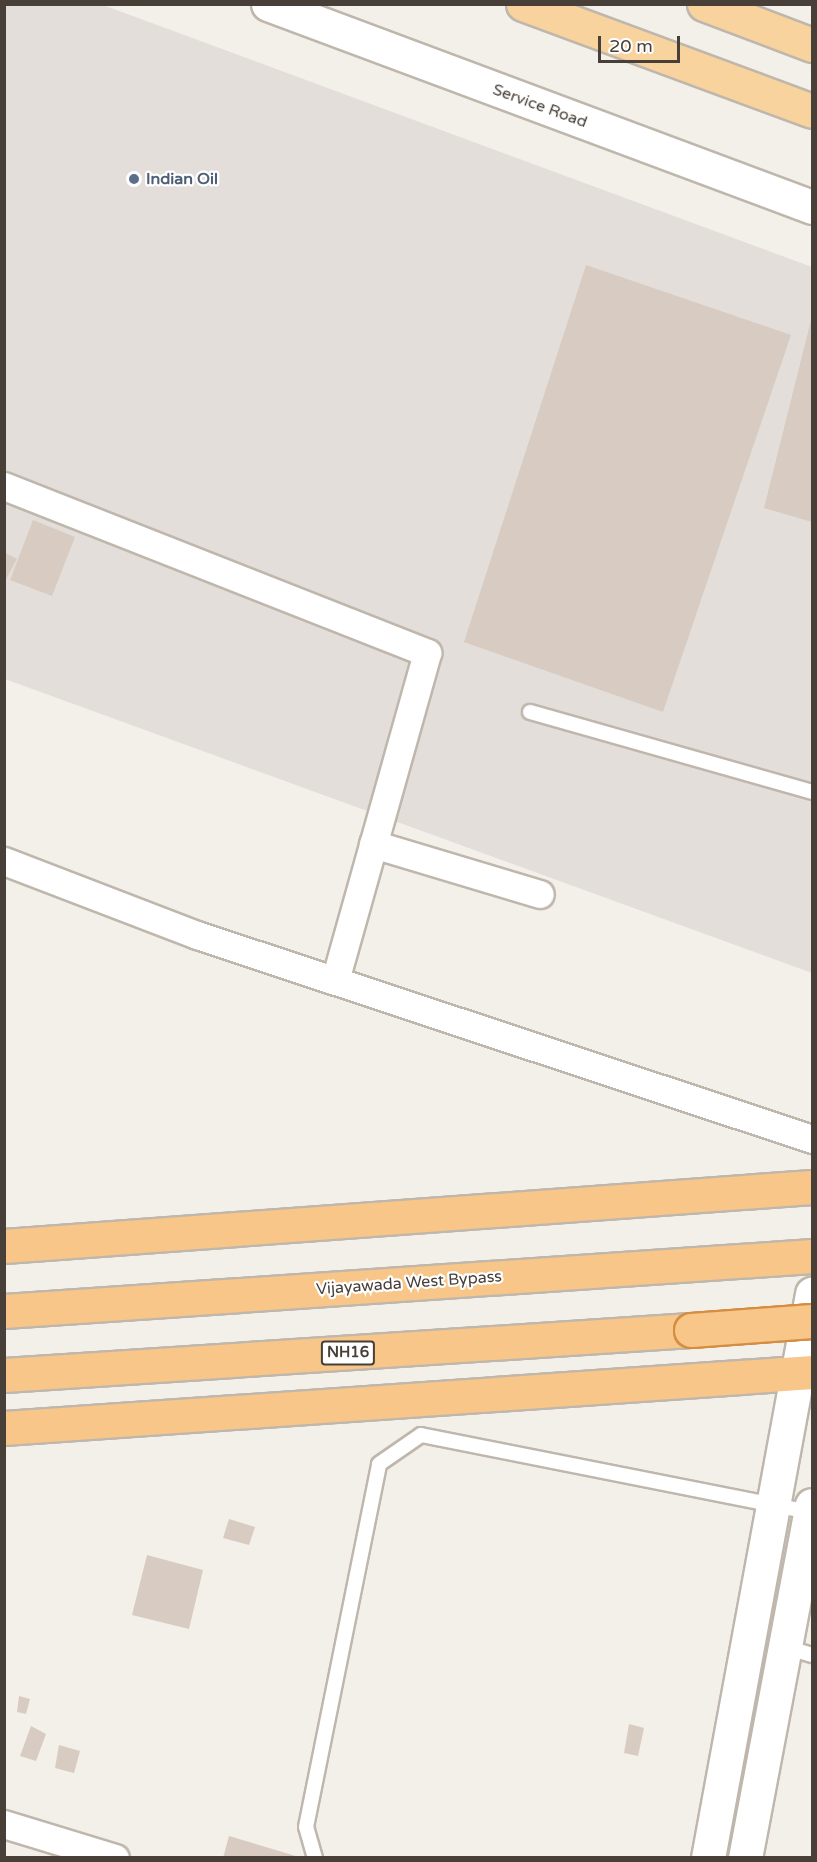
<!DOCTYPE html>
<html>
<head>
<meta charset="utf-8">
<style>
	body { margin:0 }
	#map { position:relative; width:817px; height:1862px; overflow:hidden; background:#f3efe9; font-family:"Varela Round",sans-serif }
	div>[style] { position:absolute }
	.industrial>* { inset:0; background:#e3deda }
	.building>* { inset:0; background:#d8ccc2 }
	.roads { filter:drop-shadow(2px 0 #bfb6ac) drop-shadow(-2px 0 #bfb6ac) drop-shadow(0 2px #bfb6ac) drop-shadow(0 -2px #bfb6ac) }
	.service>* { height:14px; margin:-7px; padding:0 7px; transform-origin:7px; border-radius:7px; background:#fff }
	.minor>* { height:27px; margin:-13.5px; padding:0 13.5px; transform-origin:13.5px; border-radius:13.5px; background:#fff }
	.tertiary>* { height:33px; margin:-16.5px; padding:0 16.5px; transform-origin:16.5px; border-radius:16.5px; background:#fff }
	.primary>* { height:33px; margin:-16.5px; padding:0 16.5px; transform-origin:16.5px; border-radius:16.5px; background:#f9d39d }
	.trunk>* { height:33px; margin:-16.5px; padding:0 16.5px; transform-origin:16.5px; border-radius:16.5px; background:#f8c688 }
	.bridges { filter:drop-shadow(2px 0 #d58d41) drop-shadow(-2px 0 #d58d41) drop-shadow(0 2px #d58d41) drop-shadow(0 -2px #d58d41) }
	.trunk-bridge>* { height:33px; margin:-16.5px; padding:0 16.5px; transform-origin:16.5px; border-radius:16.5px; background:#f8c688 }
	.dots>* { width:16px; height:16px; translate:-50% -50%; box-sizing:border-box; border:3px solid #fff; border-radius:50% }
	span { translate:-50% -50%; white-space:nowrap; text-align:center; line-height:1.15; -webkit-text-stroke:4.5px #fff; paint-order:stroke }
	.shield-label span { padding:2px 4px; background:#fff; border:2px solid; border-radius:4px; -webkit-text-stroke-width:0 }
	.shield-label { font-size:15px; color:#473f38; font-weight:700 }
	.street-label { font-size:16px; color:#473f38 }
	.service-label { font-size:16px; color:#4e5e75; font-weight:700 }
	.left { translate:0 -50%; text-align:left }
	.frame { position:absolute; inset:0; border:6px solid #473f38; pointer-events:none }
	.scale { position:absolute; left:598px; top:36px; width:82px; height:27px; box-sizing:border-box; border:3px solid #473f38; border-top:0; padding-left:8px; font-size:18px; line-height:21px; white-space:nowrap; color:#473f38; -webkit-text-stroke:4px #fff; paint-order:stroke }
</style>
</head>
<body>
<div id="map">
	<div class="industrial">
		<div style="clip-path:polygon(4px 5px,103px 5px,812px 267px,812px 973px,5px 679px)"></div>
	</div>
	<div class="building">
		<div style="clip-path:polygon(586px 265px,791px 335px,663px 712px,464px 642px)"></div>
		<div style="clip-path:polygon(812px 316px,812px 522px,764px 508px)"></div>
		<div style="clip-path:polygon(33px 520px,75px 537px,52px 596px,10px 580px)"></div>
		<div style="clip-path:polygon(4px 552px,17px 559px,4px 583px)"></div>
		<div style="clip-path:polygon(229px 1519px,255px 1527px,249px 1545px,223px 1538px)"></div>
		<div style="clip-path:polygon(147px 1555px,203px 1570px,189px 1629px,132px 1615px)"></div>
		<div style="clip-path:polygon(19px 1696px,30px 1699px,26px 1714px,17px 1712px)"></div>
		<div style="clip-path:polygon(629px 1724px,644px 1728px,638px 1756px,624px 1753px)"></div>
		<div style="clip-path:polygon(31px 1726px,46px 1734px,36px 1761px,20px 1756px)"></div>
		<div style="clip-path:polygon(59px 1745px,80px 1751px,74px 1773px,55px 1768px)"></div>
		<div style="clip-path:polygon(229px 1836px,299px 1857px,299px 1858px,223px 1858px)"></div>
	</div>
	<div class="roads">
		<div class="service">
			<div style="left:530px;top:712px;width:293px;rotate:15.8deg"></div>
			<div style="left:786px;top:1647px;width:27px;rotate:17deg"></div>
			<div style="left:315px;top:1858px;width:32px;rotate:-106deg"></div>
			<div style="left:306px;top:1827px;width:370px;rotate:-78.6deg"></div>
			<div style="left:379px;top:1464px;width:51px;rotate:-34.6deg"></div>
			<div style="left:421px;top:1435px;width:398px;rotate:11.2deg"></div>
		</div>
		<div class="minor">
			<div style="left:4px;top:486px;width:455px;rotate:21.5deg"></div>
			<div style="left:427px;top:653px;width:340px;rotate:105.7deg"></div>
			<div style="left:373px;top:844px;width:174px;rotate:16.7deg"></div>
			<div style="left:4px;top:861px;width:207px;rotate:21deg"></div>
			<div style="left:197px;top:935px;width:648px;rotate:18.35deg"></div>
			<div style="left:4px;top:1824px;width:116px;rotate:17deg"></div>
		</div>
		<div class="tertiary">
			<div style="left:268px;top:4px;width:581px;rotate:20.46deg"></div>
			<div style="left:708px;top:1858px;width:574px;rotate:-79.55deg"></div>
			<div style="left:745px;top:1858px;width:359px;rotate:-79.3deg"></div>
		</div>
		<div class="primary">
			<div style="left:523px;top:4px;width:308px;rotate:20.3deg"></div>
			<div style="left:704px;top:4px;width:116px;rotate:20.8deg"></div>
		</div>
		<div class="trunk">
			<div style="left:4px;top:1246px;width:810px;rotate:-4.18deg"></div>
			<div style="left:4px;top:1311px;width:810px;rotate:-3.89deg"></div>
			<div style="left:4px;top:1375px;width:688px;rotate:-3.75deg"></div>
			<div style="left:4px;top:1428px;width:810px;rotate:-3.96deg"></div>
		</div>
	</div>
	<div class="bridges">
		<div class="trunk-bridge">
			<div style="left:691px;top:1330px;width:121px;rotate:-4.3deg"></div>
		</div>
	</div>
	<div class="dots">
		<div style="left:134px;top:179px;background:#5c6f8a"></div>
	</div>
	<div class="shield-label">
		<span style="left:348px;top:1353px">NH16</span>
	</div>
	<div class="street-label">
		<span style="left:540px;top:106px;rotate:20deg">Service Road</span>
		<span style="left:409px;top:1283px;rotate:-4deg">Vijayawada West Bypass</span>
	</div>
	<div class="service-label">
		<span class="left" style="left:146px;top:179px">Indian Oil</span>
	</div>
	<div class="frame"></div>
	<div class="scale">20 m</div>
</div>
</body>
</html>
